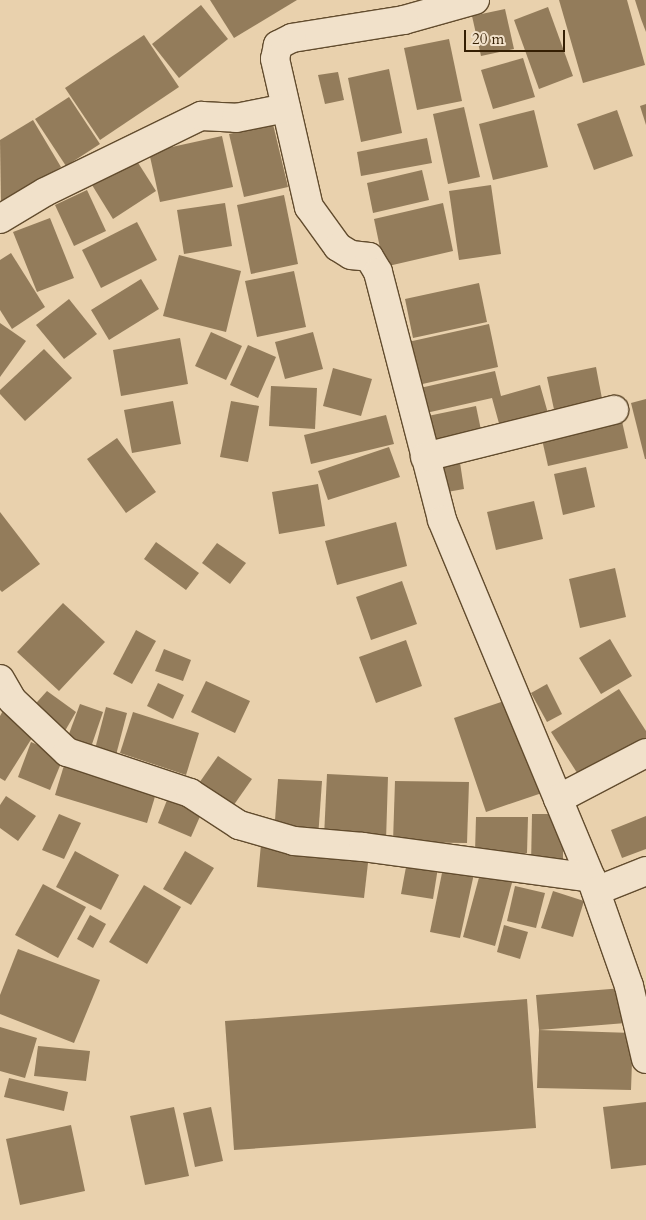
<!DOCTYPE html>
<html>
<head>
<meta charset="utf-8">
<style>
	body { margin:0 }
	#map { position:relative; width:646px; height:1220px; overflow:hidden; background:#e9d1ad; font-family:Cardo,serif }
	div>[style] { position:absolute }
	.building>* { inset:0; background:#937c5b }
	.roads { filter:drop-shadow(1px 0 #624c2e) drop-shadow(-1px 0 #624c2e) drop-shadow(0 1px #624c2e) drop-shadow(0 -1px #624c2e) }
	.minor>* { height:28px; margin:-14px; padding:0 14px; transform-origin:14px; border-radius:14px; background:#f1e1ca }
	span { translate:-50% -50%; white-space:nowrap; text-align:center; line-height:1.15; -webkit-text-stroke:4px #f1e1ca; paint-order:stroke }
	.scale { position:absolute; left:464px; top:30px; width:101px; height:22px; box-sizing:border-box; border:2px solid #351f03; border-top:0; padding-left:6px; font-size:15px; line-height:18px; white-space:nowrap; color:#351f03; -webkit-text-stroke:4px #f1e1ca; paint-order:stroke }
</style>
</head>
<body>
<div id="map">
	<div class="building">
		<div style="clip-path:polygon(210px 0,297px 0,234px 38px)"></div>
		<div style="clip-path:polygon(559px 0,627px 0,645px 65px,583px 83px)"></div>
		<div style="clip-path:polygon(635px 0,646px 0,646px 32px,641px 19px)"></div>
		<div style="clip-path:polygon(201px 5px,228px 39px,179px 78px,152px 44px)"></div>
		<div style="clip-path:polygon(548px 7px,573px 76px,539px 89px,514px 20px)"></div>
		<div style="clip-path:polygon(505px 9px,514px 49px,481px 56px,472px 16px)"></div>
		<div style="clip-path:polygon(144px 35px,179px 87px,100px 140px,65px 88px)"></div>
		<div style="clip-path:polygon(449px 39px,462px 101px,417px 110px,404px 48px)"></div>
		<div style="clip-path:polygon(523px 58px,535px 97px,493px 109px,481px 70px)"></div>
		<div style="clip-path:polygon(389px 69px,402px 133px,361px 142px,348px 78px)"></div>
		<div style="clip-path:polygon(338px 72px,344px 100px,325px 104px,318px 75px)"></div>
		<div style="clip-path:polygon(69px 97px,100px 144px,66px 166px,35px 119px)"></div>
		<div style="clip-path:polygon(646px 104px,646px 125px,640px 106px)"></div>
		<div style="clip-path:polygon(464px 107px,480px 177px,448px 184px,433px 114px)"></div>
		<div style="clip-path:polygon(534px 110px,548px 167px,493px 180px,479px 124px)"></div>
		<div style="clip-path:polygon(617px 110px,633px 156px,594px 170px,577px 124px)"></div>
		<div style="clip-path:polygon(33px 120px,61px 167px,1px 203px,0 140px)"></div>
		<div style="clip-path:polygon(273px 124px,288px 187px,244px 197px,229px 134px)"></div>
		<div style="clip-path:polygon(222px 136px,233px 187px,160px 202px,149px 152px)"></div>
		<div style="clip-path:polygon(427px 138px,432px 163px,361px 176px,357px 152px)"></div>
		<div style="clip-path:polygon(135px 158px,156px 191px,113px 219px,92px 185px)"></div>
		<div style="clip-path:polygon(422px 170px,429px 200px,373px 213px,367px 183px)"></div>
		<div style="clip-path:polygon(491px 185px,501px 254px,459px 260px,449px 191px)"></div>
		<div style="clip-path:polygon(87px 190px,106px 231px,74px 246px,55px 205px)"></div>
		<div style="clip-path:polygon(284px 195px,298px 264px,251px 274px,237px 205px)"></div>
		<div style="clip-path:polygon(225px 203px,232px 246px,184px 254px,177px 210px)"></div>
		<div style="clip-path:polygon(443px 203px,453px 251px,384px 267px,374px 219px)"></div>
		<div style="clip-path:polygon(50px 218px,74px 278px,37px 292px,13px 232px)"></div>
		<div style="clip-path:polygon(137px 222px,157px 260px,101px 288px,82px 250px)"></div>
		<div style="clip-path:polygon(11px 253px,45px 307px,12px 329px,0 310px,0 260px)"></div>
		<div style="clip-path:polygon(179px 255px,241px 271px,226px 332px,163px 316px)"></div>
		<div style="clip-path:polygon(294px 271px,306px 327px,257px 337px,245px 281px)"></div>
		<div style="clip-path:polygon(141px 279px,159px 309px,109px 340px,91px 310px)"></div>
		<div style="clip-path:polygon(479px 283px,487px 322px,413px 338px,405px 299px)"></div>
		<div style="clip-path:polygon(69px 299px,97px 334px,64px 359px,36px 325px)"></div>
		<div style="clip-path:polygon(0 323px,26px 341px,0 377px)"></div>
		<div style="clip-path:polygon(489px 324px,498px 367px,418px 385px,408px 342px)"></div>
		<div style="clip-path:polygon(211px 332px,242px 346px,226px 380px,195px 366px)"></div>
		<div style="clip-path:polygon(313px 332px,323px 369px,285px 379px,275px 342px)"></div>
		<div style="clip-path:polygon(180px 338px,188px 384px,121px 396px,113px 350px)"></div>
		<div style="clip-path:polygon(248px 345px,276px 357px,258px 398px,230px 385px)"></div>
		<div style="clip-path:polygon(44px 349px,72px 378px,25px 421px,0 394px,0 390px)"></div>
		<div style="clip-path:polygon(596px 367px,603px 404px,555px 414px,547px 377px)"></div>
		<div style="clip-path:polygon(333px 368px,372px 379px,361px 416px,323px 406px)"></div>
		<div style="clip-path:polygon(495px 371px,501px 396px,540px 385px,551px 424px,503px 438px,492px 398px,426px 413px,420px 388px)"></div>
		<div style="clip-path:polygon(271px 386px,317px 388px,315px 429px,269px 426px)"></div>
		<div style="clip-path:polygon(646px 399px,646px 459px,645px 459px,631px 403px)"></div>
		<div style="clip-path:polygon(173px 401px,181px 444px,132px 453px,124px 410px)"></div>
		<div style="clip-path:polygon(231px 401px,259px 406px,248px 462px,220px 457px)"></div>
		<div style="clip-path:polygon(476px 406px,482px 435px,429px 447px,423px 417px)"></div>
		<div style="clip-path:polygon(386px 415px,394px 444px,311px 464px,304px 435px)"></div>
		<div style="clip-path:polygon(621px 417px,628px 448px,548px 466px,541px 435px)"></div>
		<div style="clip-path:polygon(117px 438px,156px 492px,126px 513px,87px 459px)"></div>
		<div style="clip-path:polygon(389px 447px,400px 477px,328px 500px,318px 471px)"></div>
		<div style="clip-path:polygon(459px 456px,464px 489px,447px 492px,441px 459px)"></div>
		<div style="clip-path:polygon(586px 467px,595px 507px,563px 515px,554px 474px)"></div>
		<div style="clip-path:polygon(318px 484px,325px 526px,279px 534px,272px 492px)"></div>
		<div style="clip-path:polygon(534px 501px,543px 539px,496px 550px,487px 512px)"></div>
		<div style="clip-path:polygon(0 512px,40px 564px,2px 592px,0 590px)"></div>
		<div style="clip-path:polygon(396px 522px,407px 566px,337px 585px,325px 541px)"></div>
		<div style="clip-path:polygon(156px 542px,199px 573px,186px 590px,144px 559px)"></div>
		<div style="clip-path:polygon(217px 543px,246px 563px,230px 584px,202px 563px)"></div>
		<div style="clip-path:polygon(615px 568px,626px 617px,580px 628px,569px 579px)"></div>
		<div style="clip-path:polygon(402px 581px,417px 624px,371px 640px,356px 597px)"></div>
		<div style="clip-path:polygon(63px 603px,105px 642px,59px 691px,17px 652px)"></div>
		<div style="clip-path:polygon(136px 630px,156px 641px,132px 684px,113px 674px)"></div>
		<div style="clip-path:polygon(610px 639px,632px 676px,601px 694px,579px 658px)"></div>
		<div style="clip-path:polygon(406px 640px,422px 686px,376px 703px,359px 657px)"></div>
		<div style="clip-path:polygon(164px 649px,191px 660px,183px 681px,155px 671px)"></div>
		<div style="clip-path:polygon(206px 681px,250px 701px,235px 733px,191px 712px)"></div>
		<div style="clip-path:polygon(158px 683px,184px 695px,173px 719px,147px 706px)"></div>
		<div style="clip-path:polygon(547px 684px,562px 714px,547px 722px,531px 693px)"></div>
		<div style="clip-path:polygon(619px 689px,646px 731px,646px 738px,581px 779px,551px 732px)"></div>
		<div style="clip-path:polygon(47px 691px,76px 712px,62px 736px,29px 711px)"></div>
		<div style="clip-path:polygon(510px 699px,542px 793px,486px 812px,454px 718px)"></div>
		<div style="clip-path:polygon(80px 704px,103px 712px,90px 750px,66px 742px)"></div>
		<div style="clip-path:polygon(106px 707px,127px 713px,116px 755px,95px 749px)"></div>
		<div style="clip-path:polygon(4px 709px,37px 730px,5px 781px,0 778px,0 716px)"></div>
		<div style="clip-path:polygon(133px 712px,199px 733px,186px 775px,120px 753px)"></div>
		<div style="clip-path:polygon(31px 742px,64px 756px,50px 790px,18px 777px)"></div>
		<div style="clip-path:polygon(218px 756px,252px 779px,231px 809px,197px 786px)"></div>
		<div style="clip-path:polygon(65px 762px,157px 790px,147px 823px,55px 795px)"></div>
		<div style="clip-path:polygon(327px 774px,388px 777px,386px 840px,324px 837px)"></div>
		<div style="clip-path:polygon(278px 779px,322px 781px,318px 838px,274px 834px)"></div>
		<div style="clip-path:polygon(395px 781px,469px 782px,467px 843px,393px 842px)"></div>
		<div style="clip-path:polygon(171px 790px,205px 805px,191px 837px,158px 823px)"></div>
		<div style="clip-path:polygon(6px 796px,36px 816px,18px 841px,0 828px,0 805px)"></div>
		<div style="clip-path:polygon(59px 814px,81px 823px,64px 859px,42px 850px)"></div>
		<div style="clip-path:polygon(532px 814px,563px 814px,563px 866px,531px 866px)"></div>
		<div style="clip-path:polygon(646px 816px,646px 849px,622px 858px,611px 830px)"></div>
		<div style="clip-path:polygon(476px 817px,528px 817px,527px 853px,475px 852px)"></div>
		<div style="clip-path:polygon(261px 844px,369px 854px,364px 898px,257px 887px)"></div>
		<div style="clip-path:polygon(75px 851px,119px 875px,101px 910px,56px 887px)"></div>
		<div style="clip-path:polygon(185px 851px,214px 868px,191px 905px,163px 889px)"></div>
		<div style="clip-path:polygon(408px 856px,439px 861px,433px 899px,401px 894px)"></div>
		<div style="clip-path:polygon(444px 863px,475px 869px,460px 938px,430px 932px)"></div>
		<div style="clip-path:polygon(481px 870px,513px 879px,495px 946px,463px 937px)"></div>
		<div style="clip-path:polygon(43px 884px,86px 907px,58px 958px,15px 935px)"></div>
		<div style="clip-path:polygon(144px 885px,181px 907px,147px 964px,109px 942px)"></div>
		<div style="clip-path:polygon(515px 886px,545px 893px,536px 928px,507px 921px)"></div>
		<div style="clip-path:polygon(553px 891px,584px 901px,573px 937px,541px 928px)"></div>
		<div style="clip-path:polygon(90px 915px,106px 924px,93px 948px,77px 939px)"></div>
		<div style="clip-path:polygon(504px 925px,528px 932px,520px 959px,497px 952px)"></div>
		<div style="clip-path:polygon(18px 949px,100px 980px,74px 1043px,0 1014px,0 995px)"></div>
		<div style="clip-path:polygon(623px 988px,626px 1023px,539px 1030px,633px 1033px,631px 1090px,537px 1088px,539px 1030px,536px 995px)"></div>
		<div style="clip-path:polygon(527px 999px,536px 1128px,234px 1150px,225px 1021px)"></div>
		<div style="clip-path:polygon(0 1027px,37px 1038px,25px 1078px,0 1071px)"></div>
		<div style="clip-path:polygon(38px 1046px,90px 1051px,86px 1081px,34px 1076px)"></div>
		<div style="clip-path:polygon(9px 1078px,68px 1092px,64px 1111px,4px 1097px)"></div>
		<div style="clip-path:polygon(646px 1102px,646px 1165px,611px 1169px,603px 1107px)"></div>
		<div style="clip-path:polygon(174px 1107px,189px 1176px,145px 1185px,130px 1116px)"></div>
		<div style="clip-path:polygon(211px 1107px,223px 1161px,195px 1167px,183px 1113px)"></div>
		<div style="clip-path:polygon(71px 1125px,85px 1191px,20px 1205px,6px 1139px)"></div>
	</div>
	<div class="roads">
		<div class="minor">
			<div style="left:475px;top:0;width:74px;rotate:164.3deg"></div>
			<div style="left:404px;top:20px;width:113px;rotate:170.9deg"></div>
			<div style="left:292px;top:38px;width:16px;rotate:153deg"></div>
			<div style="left:278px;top:45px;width:14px;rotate:102deg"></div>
			<div style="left:275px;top:59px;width:152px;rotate:77.1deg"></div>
			<div style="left:309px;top:207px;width:49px;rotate:54.1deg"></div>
			<div style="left:338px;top:247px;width:15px;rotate:32deg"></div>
			<div style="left:351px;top:255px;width:18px;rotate:6deg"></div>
			<div style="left:369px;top:257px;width:17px;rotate:59deg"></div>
			<div style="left:378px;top:272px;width:256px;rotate:75.5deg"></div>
			<div style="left:442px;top:520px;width:388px;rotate:67.4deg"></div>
			<div style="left:591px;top:878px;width:114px;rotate:70.6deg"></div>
			<div style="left:629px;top:986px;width:75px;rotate:76.9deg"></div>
			<div style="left:0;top:219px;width:52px;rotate:-31deg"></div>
			<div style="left:45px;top:192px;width:174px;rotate:-26deg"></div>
			<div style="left:201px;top:116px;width:35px;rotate:3deg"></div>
			<div style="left:236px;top:118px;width:51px;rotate:-11.3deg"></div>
			<div style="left:425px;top:457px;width:195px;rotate:-14deg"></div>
			<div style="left:0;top:679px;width:24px;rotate:60deg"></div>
			<div style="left:12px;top:700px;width:76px;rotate:43.4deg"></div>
			<div style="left:67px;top:752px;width:130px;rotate:18.4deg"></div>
			<div style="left:190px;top:793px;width:59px;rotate:33.1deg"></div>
			<div style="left:239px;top:825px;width:57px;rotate:16.2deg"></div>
			<div style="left:294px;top:841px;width:69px;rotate:5deg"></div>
			<div style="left:363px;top:847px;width:230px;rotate:7.7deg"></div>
			<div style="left:558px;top:799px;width:99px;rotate:-27.6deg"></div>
			<div style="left:596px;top:891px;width:54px;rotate:-21.8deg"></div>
		</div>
	</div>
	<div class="scale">20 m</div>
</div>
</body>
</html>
